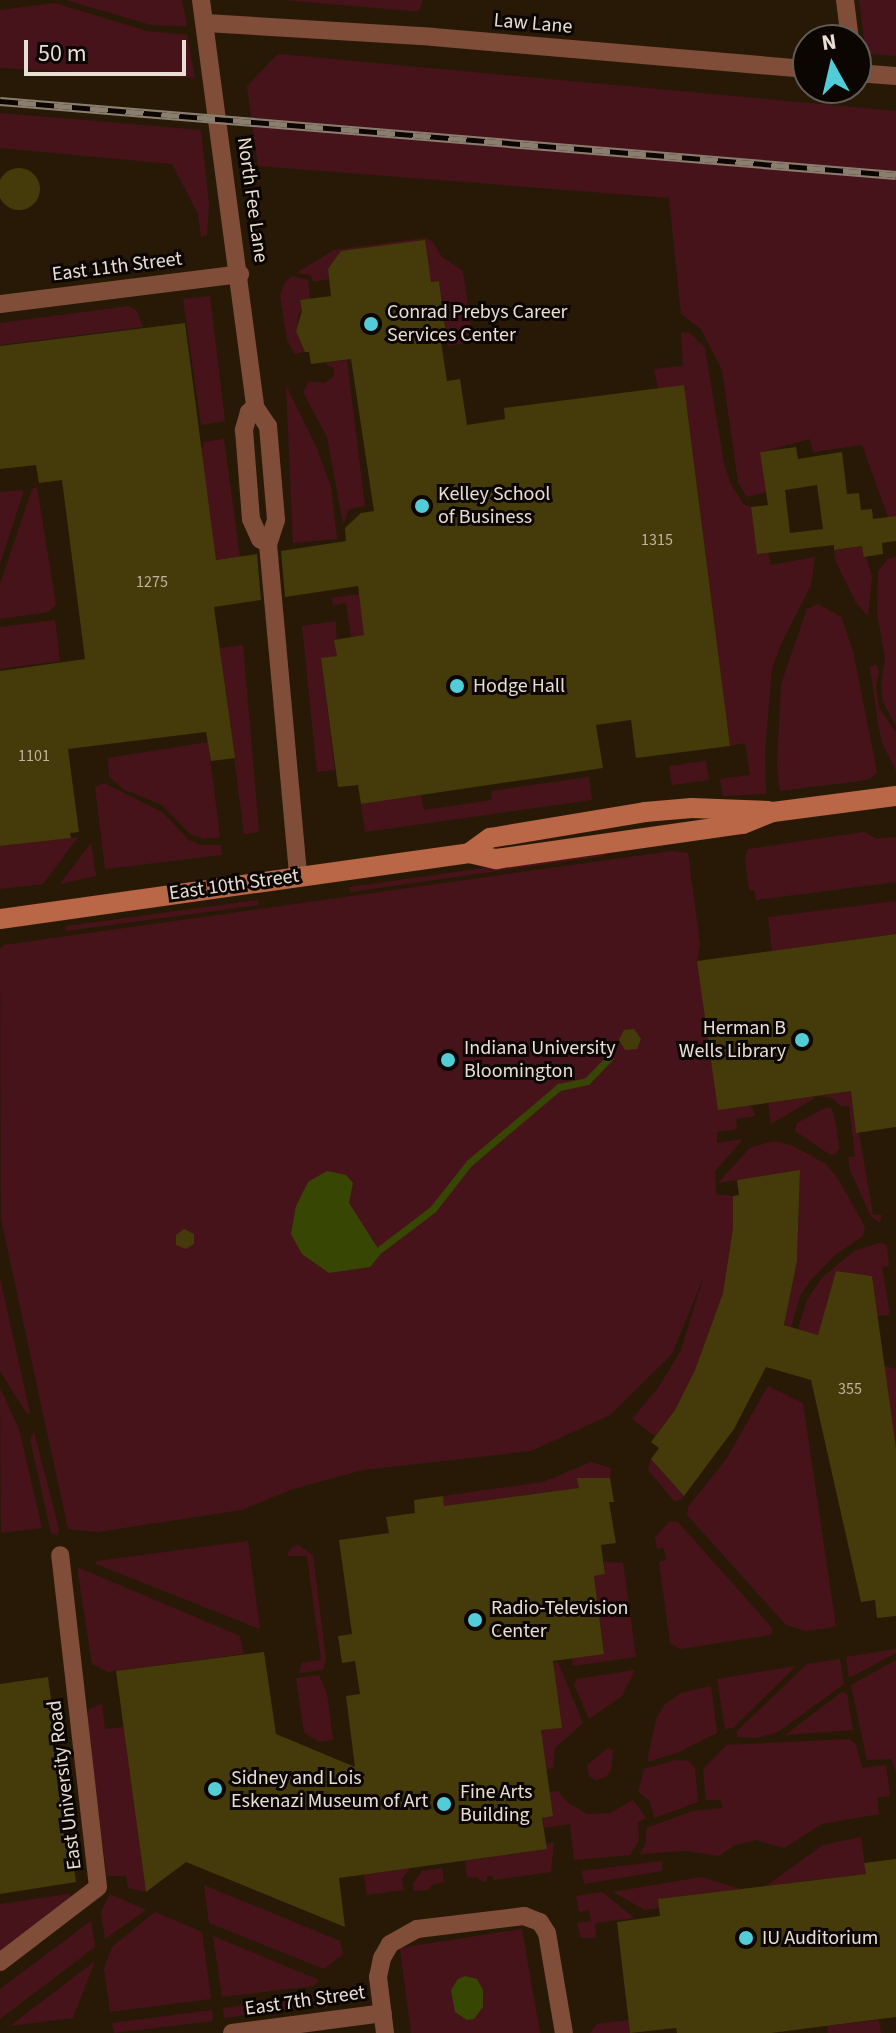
<!DOCTYPE html>
<html>
<head>
<meta charset="utf-8">
<style>
	body { margin:0 }
	#map { position:relative; width:896px; height:2033px; overflow:hidden; background:#281907; font-family:"Source Sans 3",sans-serif }
	div>[style] { position:absolute }
	.green>* { inset:0; background:#47131b }
	.water>* { inset:0; background:#374602 }
	.stream>* { height:7px; margin:-3.5px; padding:0 3.5px; transform-origin:3.5px; border-radius:3.5px; background:#374602 }
	.building>* { inset:0; background:#453a09 }
	.round { border-radius:50% }
	.street>* { height:18px; margin:-9px; padding:0 9px; transform-origin:9px; border-radius:9px; background:#804d39 }
	.secondary>* { height:20px; margin:-10px; padding:0 10px; transform-origin:10px; border-radius:10px; background:#b96746 }
	.rail>* { height:9px; margin-top:-4.5px; transform-origin:0; background:repeating-linear-gradient(90deg,#0b0602 0 18px,#8a7e6f 0 36px); box-sizing:border-box; border-block:2px solid #8a7e6f }
	.dots>* { width:22px; height:22px; translate:-50% -50%; box-sizing:border-box; border:4px solid #0b0602; border-radius:50% }
	span { translate:-50% -50%; white-space:nowrap; text-align:center; line-height:1.15; -webkit-text-stroke:6px #0b0602; paint-order:stroke }
	.number-label { font-size:16px; color:#bfb5a0 }
	.number-label span { -webkit-text-stroke-width:0 }
	.street-label { font-size:20px; color:#e8ded3 }
	.poi-label { font-size:20px; color:#e8ded3 }
	.left { translate:0 -50%; text-align:left }
	.right { translate:-100% -50%; text-align:right }
	.north { position:absolute; left:792px; top:24px; width:80px; height:80px; box-sizing:border-box; background:#0b0602; border:2px solid #635c56; border-radius:50%; rotate:352deg; font-size:22px; font-weight:700; line-height:32px; text-align:center; color:#e8ded3 }
	.north::after { content:''; display:block; margin:auto; width:28px; height:36px; background:#52ccd6; clip-path:polygon(50% 0,100% 100%,50% 72%,0 100%) }
	.scale { position:absolute; left:24px; top:40px; width:162px; height:36px; box-sizing:border-box; border:4px solid #e8ded3; border-top:0; padding-left:10px; font-size:24px; line-height:28px; white-space:nowrap; color:#e8ded3; -webkit-text-stroke:6px #0b0602; paint-order:stroke }
</style>
</head>
<body>
<div id="map">
	<div class="green">
		<div style="clip-path:polygon(66px 0,182px 0,187px 26px,151px 25px)"></div>
		<div style="clip-path:polygon(283px 0,423px 0,419px 11px,411px 11px)"></div>
		<div style="clip-path:polygon(859px 0,896px 0,896px 56px,871px 54px,865px 44px)"></div>
		<div style="clip-path:polygon(55px 3px,147px 31px,187px 35px,195px 78px,0 68px,0 10px)"></div>
		<div style="clip-path:polygon(278px 54px,896px 111px,896px 516px,888px 517px,862px 445px,813px 452px,810px 439px,761px 452px,767px 492px,747px 497px,738px 482px,722px 370px,701px 329px,681px 314px,669px 198px,258px 166px,247px 86px)"></div>
		<div style="clip-path:polygon(0 113px,201px 130px,209px 204px,207px 235px,201px 237px,198px 214px,172px 164px,0 148px)"></div>
		<div style="clip-path:polygon(425px 238px,432px 241px,442px 257px,463px 271px,473px 342px,448px 346px,439px 281px,431px 282px,342px 259px,334px 261px,328px 269px,329px 279px,314px 282px,310px 275px,296px 273px,334px 250px)"></div>
		<div style="clip-path:polygon(292px 276px,308px 280px,310px 299px,300px 300px,302px 311px,299px 313px,296px 331px,305px 352px,295px 354px,287px 340px,280px 295px,285px 282px)"></div>
		<div style="clip-path:polygon(210px 296px,225px 421px,201px 425px,183px 299px)"></div>
		<div style="clip-path:polygon(128px 306px,137px 311px,143px 327px,0 345px,0 323px)"></div>
		<div style="clip-path:polygon(681px 332px,690px 333px,705px 348px,724px 464px,731px 484px,743px 504px,751px 507px,757px 554px,768px 553px,771px 565px,815px 557px,811px 585px,781px 644px,772px 668px,765px 752px,766px 794px,723px 796px,720px 779px,750px 775px,745px 743px,730px 746px,684px 385px,658px 388px,654px 369px,683px 366px)"></div>
		<div style="clip-path:polygon(347px 360px,365px 506px,349px 509px,343px 524px,327px 437px,303px 392px,309px 381px,325px 383px,334px 376px,334px 368px,324px 363px)"></div>
		<div style="clip-path:polygon(286px 385px,316px 446px,331px 487px,337px 539px,293px 543px)"></div>
		<div style="clip-path:polygon(224px 439px,240px 557px,214px 560px,196px 448px,204px 447px,203px 442px)"></div>
		<div style="clip-path:polygon(37px 487px,56px 605px,48px 612px,0 619px,0 584px,32px 489px)"></div>
		<div style="clip-path:polygon(22px 490px,23px 493px,0 564px,0 492px)"></div>
		<div style="clip-path:polygon(862px 546px,872px 576px,868px 616px,856px 603px,836px 562px,834px 550px)"></div>
		<div style="clip-path:polygon(896px 557px,896px 726px,883px 702px,881px 685px,885px 658px,877px 613px,878px 571px,889px 558px)"></div>
		<div style="clip-path:polygon(359px 594px,381px 633px,351px 637px,346px 603px,333px 605px,332px 598px)"></div>
		<div style="clip-path:polygon(818px 604px,841px 617px,853px 651px,877px 772px,870px 779px,860px 781px,780px 791px,777px 766px,781px 684px,807px 609px)"></div>
		<div style="clip-path:polygon(55px 620px,60px 661px,0 669px,0 627px)"></div>
		<div style="clip-path:polygon(336px 621px,337px 656px,321px 659px,335px 770px,317px 772px,302px 626px)"></div>
		<div style="clip-path:polygon(243px 645px,259px 832px,244px 834px,220px 648px)"></div>
		<div style="clip-path:polygon(876px 665px,879px 671px,876px 687px,879px 708px,896px 732px,896px 771px,882px 743px,878px 724px,870px 667px)"></div>
		<div style="clip-path:polygon(208px 742px,220px 837px,204px 839px,190px 834px,162px 805px,123px 789px,109px 777px,108px 758px)"></div>
		<div style="clip-path:polygon(706px 761px,709px 780px,672px 785px,669px 766px)"></div>
		<div style="clip-path:polygon(589px 777px,592px 800px,365px 832px,361px 804px,421px 795px,424px 810px,492px 800px,491px 791px)"></div>
		<div style="clip-path:polygon(104px 783px,162px 812px,189px 840px,201px 845px,221px 845px,222px 855px,105px 869px,95px 787px)"></div>
		<div style="clip-path:polygon(864px 832px,877px 839px,896px 837px,896px 882px,756px 900px,754px 890px,749px 890px,745px 858px,748px 849px)"></div>
		<div style="clip-path:polygon(78px 837px,43px 884px,0 889px,0 846px)"></div>
		<div style="clip-path:polygon(91px 843px,96px 876px,60px 884px)"></div>
		<div style="clip-path:polygon(604px 851px,604px 856px,350px 892px,349px 887px)"></div>
		<div style="clip-path:polygon(672px 851px,688px 853px,700px 944px,697px 962px,755px 1116px,736px 1119px,737px 1129px,717px 1132px,717px 1143px,743px 1139px,715px 1171px,716px 1194px,733px 1196px,733px 1228px,723px 1293px,695px 1370px,675px 1410px,655px 1436px,632px 1419px,658px 1388px,681px 1350px,704px 1276px,672px 1354px,610px 1415px,531px 1451px,363px 1470px,293px 1489px,241px 1510px,98px 1532px,68px 1529px,1px 1219px,0 948px,4px 945px)"></div>
		<div style="clip-path:polygon(258px 900px,259px 905px,66px 931px,66px 926px)"></div>
		<div style="clip-path:polygon(896px 901px,896px 934px,772px 951px,768px 917px)"></div>
		<div style="clip-path:polygon(852px 1091px,873px 1215px,882px 1215px,880px 1222px,871px 1217px,850px 1170px,848px 1157px,855px 1157px,849px 1106px,841px 1106px,832px 1098px,818px 1096px,771px 1124px,768px 1103px)"></div>
		<div style="clip-path:polygon(825px 1108px,831px 1108px,835px 1119px,839px 1148px,835px 1155px,829px 1154px,795px 1131px,797px 1123px)"></div>
		<div style="clip-path:polygon(773px 1141px,791px 1145px,826px 1164px,840px 1182px,865px 1227px,863px 1236px,835px 1255px,810px 1281px,800px 1296px,791px 1327px,784px 1324px,797px 1261px,800px 1171px,718px 1183px,750px 1148px)"></div>
		<div style="clip-path:polygon(879px 1243px,887px 1245px,889px 1266px,882px 1267px,890px 1315px,877px 1316px,872px 1276px,836px 1271px,818px 1335px,798px 1329px,807px 1300px,822px 1278px,854px 1251px)"></div>
		<div style="clip-path:polygon(0 1278px,30px 1413px,27px 1414px,0 1371px)"></div>
		<div style="clip-path:polygon(884px 1366px,896px 1369px,896px 1448px)"></div>
		<div style="clip-path:polygon(768px 1386px,803px 1403px,836px 1627px,805px 1631px,786px 1625px,687px 1515px,688px 1507px,727px 1458px)"></div>
		<div style="clip-path:polygon(0 1388px,19px 1429px,42px 1528px,1px 1533px)"></div>
		<div style="clip-path:polygon(34px 1432px,59px 1529px,57px 1535px,51px 1533px,30px 1439px)"></div>
		<div style="clip-path:polygon(651px 1459px,684px 1496px,681px 1500px,674px 1501px,648px 1470px)"></div>
		<div style="clip-path:polygon(591px 1462px,611px 1468px,610px 1478px,578px 1478px,579px 1488px,444px 1506px,443px 1496px,543px 1482px)"></div>
		<div style="clip-path:polygon(670px 1521px,678px 1522px,773px 1629px,771px 1635px,680px 1649px,670px 1643px,659px 1562px,666px 1560px,664px 1548px,657px 1549px,655px 1537px)"></div>
		<div style="clip-path:polygon(248px 1541px,260px 1629px,96px 1564px,97px 1561px)"></div>
		<div style="clip-path:polygon(298px 1545px,313px 1555px,326px 1659px,323px 1670px,299px 1673px,302px 1663px,321px 1660px,307px 1556px,287px 1556px,290px 1549px)"></div>
		<div style="clip-path:polygon(604px 1562px,623px 1563px,636px 1657px,573px 1666px,572px 1658px,604px 1653px,594px 1576px,605px 1574px)"></div>
		<div style="clip-path:polygon(77px 1567px,240px 1636px,243px 1654px,108px 1672px,92px 1664px)"></div>
		<div style="clip-path:polygon(896px 1649px,896px 1653px,849px 1678px,846px 1657px)"></div>
		<div style="clip-path:polygon(840px 1659px,844px 1684px,778px 1732px,757px 1738px,737px 1737px,737px 1731px,807px 1664px)"></div>
		<div style="clip-path:polygon(896px 1660px,896px 1773px,891px 1759px,867px 1760px,851px 1685px)"></div>
		<div style="clip-path:polygon(558px 1662px,583px 1723px,555px 1748px,553px 1768px,546px 1769px,541px 1730px,561px 1728px,553px 1663px)"></div>
		<div style="clip-path:polygon(796px 1666px,733px 1728px,725px 1729px,717px 1679px)"></div>
		<div style="clip-path:polygon(635px 1670px,622px 1696px,589px 1719px,574px 1685px,577px 1679px)"></div>
		<div style="clip-path:polygon(319px 1675px,327px 1694px,333px 1740px,318px 1742px,304px 1732px,296px 1678px)"></div>
		<div style="clip-path:polygon(711px 1686px,717px 1733px,677px 1753px,647px 1762px,656px 1719px,665px 1704px,681px 1693px)"></div>
		<div style="clip-path:polygon(842px 1692px,847px 1694px,853px 1730px,785px 1735px)"></div>
		<div style="clip-path:polygon(102px 1704px,105px 1729px,124px 1727px,146px 1892px,128px 1888px,126px 1876px,107px 1876px,86px 1720px,89px 1709px)"></div>
		<div style="clip-path:polygon(849px 1739px,856px 1744px,862px 1768px,886px 1765px,890px 1796px,877px 1798px,879px 1814px,822px 1824px,784px 1848px,756px 1840px,735px 1845px,719px 1856px,687px 1851px,640px 1854px,646px 1843px,646px 1828px,693px 1811px,723px 1808px,720px 1800px,706px 1800px,703px 1769px,727px 1745px)"></div>
		<div style="clip-path:polygon(608px 1748px,613px 1750px,611px 1770px,606px 1777px,596px 1780px,589px 1776px,587px 1765px)"></div>
		<div style="clip-path:polygon(676px 1760px,689px 1761px,695px 1768px,698px 1802px,654px 1818px,650px 1801px,638px 1792px,644px 1769px)"></div>
		<div style="clip-path:polygon(558px 1791px,567px 1802px,587px 1814px,610px 1813px,633px 1800px,646px 1818px,638px 1822px,639px 1840px,630px 1855px,574px 1860px,570px 1824px,544px 1828px,543px 1818px,552px 1816px,549px 1792px)"></div>
		<div style="clip-path:polygon(861px 1837px,866px 1874px,766px 1886px,823px 1845px)"></div>
		<div style="clip-path:polygon(554px 1842px,551px 1872px,493px 1880px,493px 1876px,487px 1876px,487px 1881px,482px 1882px,477px 1877px,467px 1878px,465px 1861px,546px 1849px,546px 1844px)"></div>
		<div style="clip-path:polygon(662px 1861px,662px 1871px,584px 1884px,582px 1871px)"></div>
		<div style="clip-path:polygon(410px 1868px,402px 1879px,404px 1890px,367px 1895px,364px 1874px)"></div>
		<div style="clip-path:polygon(442px 1868px,444px 1882px,432px 1885px,428px 1890px,414px 1891px,413px 1883px,422px 1871px)"></div>
		<div style="clip-path:polygon(701px 1877px,740px 1889px,658px 1899px,659px 1908px,645px 1910px,613px 1892px)"></div>
		<div style="clip-path:polygon(204px 1885px,340px 1941px,343px 1954px,324px 1969px,209px 1923px)"></div>
		<div style="clip-path:polygon(602px 1892px,634px 1918px,595px 1923px,596px 1938px,581px 1938px,577px 1923px,591px 1921px,589px 1910px,579px 1912px,576px 1896px)"></div>
		<div style="clip-path:polygon(68px 1894px,73px 1898px,0 1961px,0 1904px)"></div>
		<div style="clip-path:polygon(110px 1894px,146px 1910px,105px 1939px,101px 1912px)"></div>
		<div style="clip-path:polygon(155px 1912px,202px 1932px,211px 1999px,110px 2012px,104px 1968px,112px 1947px)"></div>
		<div style="clip-path:polygon(91px 1921px,95px 1947px,0 2019px,0 1989px)"></div>
		<div style="clip-path:polygon(522px 1929px,540px 2033px,411px 2033px,400px 1948px)"></div>
		<div style="clip-path:polygon(213px 1936px,319px 1980px,313px 1986px,222px 1997px)"></div>
		<div style="clip-path:polygon(95px 1961px,73px 2018px,10px 2026px)"></div>
		<div style="clip-path:polygon(329px 1994px,330px 2004px,224px 2018px,223px 2008px)"></div>
		<div style="clip-path:polygon(212px 2010px,213px 2021px,114px 2033px,112px 2023px)"></div>
		<div style="clip-path:polygon(629px 2020px,630px 2033px,590px 2033px,597px 2024px)"></div>
		<div style="clip-path:polygon(879px 2020px,881px 2033px,828px 2033px,827px 2026px)"></div>
	</div>
	<div class="water">
		<div style="clip-path:polygon(327px 1171px,346px 1175px,353px 1183px,349px 1203px,379px 1250px,380px 1255px,370px 1267px,329px 1273px,302px 1254px,291px 1234px,296px 1206px,308px 1182px)"></div>
		<div style="clip-path:polygon(465px 1976px,477px 1979px,483px 1990px,483px 2007px,474px 2019px,467px 2020px,455px 2012px,451px 1990px,458px 1979px)"></div>
	</div>
	<div class="stream">
		<div style="left:379px;top:1250px;width:68px;rotate:-37.2deg"></div>
		<div style="left:433px;top:1209px;width:58px;rotate:-52deg"></div>
		<div style="left:469px;top:1163px;width:118px;rotate:-40.2deg"></div>
		<div style="left:559px;top:1087px;width:29px;rotate:-12deg"></div>
		<div style="left:587px;top:1081px;width:33px;rotate:-46deg"></div>
	</div>
	<div class="building">
		<div class="round" style="left:-2px;top:168px;width:42px;height:42px"></div>
		<div style="clip-path:polygon(425px 240px,431px 282px,439px 281px,447px 342px,441px 342px,447px 381px,460px 379px,467px 425px,505px 419px,504px 408px,684px 385px,730px 746px,636px 758px,631px 720px,596px 725px,603px 768px,361px 804px,358px 785px,338px 787px,321px 658px,337px 656px,334px 640px,364px 635px,358px 586px,285px 597px,281px 551px,346px 541px,345px 528px,361px 513px,374px 511px,351px 359px,311px 364px,309px 352px,305px 352px,296px 331px,302px 311px,300px 300px,331px 296px,328px 269px,341px 251px)"></div>
		<div style="clip-path:polygon(185px 323px,216px 560px,257px 554px,261px 600px,214px 607px,235px 758px,211px 761px,206px 732px,68px 749px,79px 832px,70px 833px,71px 838px,0 846px,0 671px,85px 659px,62px 480px,39px 483px,36px 465px,0 469px,0 346px)"></div>
		<div style="clip-path:polygon(evenodd,796px 447px,798px 459px,842px 452px,847px 494px,859px 493px,861px 510px,872px 509px,873px 519px,896px 516px,896px 541px,882px 543px,883px 554px,864px 557px,862px 546px,834px 550px,834px 545px,757px 554px,751px 507px,768px 505px,760px 452px,796px 447px,817px 485px,823px 529px,790px 533px,785px 490px,817px 485px)"></div>
		<div style="clip-path:polygon(896px 934px,896px 1127px,856px 1133px,851px 1091px,718px 1110px,697px 961px)"></div>
		<div style="clip-path:polygon(634px 1029px,641px 1039px,637px 1049px,625px 1050px,619px 1040px,624px 1030px)"></div>
		<div style="clip-path:polygon(800px 1170px,797px 1261px,784px 1325px,818px 1335px,836px 1271px,872px 1276px,896px 1448px,896px 1616px,877px 1618px,875px 1600px,861px 1602px,811px 1380px,766px 1367px,734px 1429px,684px 1496px,651px 1459px,659px 1448px,651px 1442px,675px 1410px,695px 1370px,723px 1293px,733px 1228px,733px 1196px,739px 1195px,737px 1180px)"></div>
		<div style="clip-path:polygon(184px 1229px,194px 1234px,194px 1244px,186px 1249px,176px 1245px,176px 1235px)"></div>
		<div style="clip-path:polygon(577px 1478px,610px 1478px,614px 1502px,609px 1502px,616px 1543px,601px 1545px,605px 1574px,594px 1576px,604px 1654px,553px 1661px,562px 1728px,541px 1730px,553px 1816px,542px 1818px,547px 1849px,339px 1878px,345px 1927px,186px 1862px,146px 1892px,116px 1671px,264px 1652px,276px 1734px,355px 1767px,346px 1696px,360px 1694px,355px 1661px,342px 1663px,338px 1636px,352px 1634px,339px 1540px,389px 1533px,386px 1517px,415px 1513px,414px 1500px,443px 1496px,444px 1506px,579px 1488px)"></div>
		<div style="clip-path:polygon(48px 1677px,76px 1882px,0 1894px,0 1684px)"></div>
		<div style="clip-path:polygon(896px 1859px,896px 2017px,771px 2033px,677px 2033px,676px 2028px,630px 2033px,617px 1922px,660px 1916px,658px 1899px,866px 1874px,864px 1863px)"></div>
	</div>
	<div class="street">
		<div style="left:201px;top:0;width:411px;rotate:82.4deg"></div>
		<div style="left:255px;top:407px;width:23px;rotate:56deg"></div>
		<div style="left:268px;top:426px;width:94px;rotate:85.1deg"></div>
		<div style="left:276px;top:520px;width:25px;rotate:108deg"></div>
		<div style="left:268px;top:544px;width:332px;rotate:84.8deg"></div>
		<div style="left:845px;top:0;width:40px;rotate:82.9deg"></div>
		<div style="left:206px;top:23px;width:227px;rotate:3.5deg"></div>
		<div style="left:433px;top:37px;width:376px;rotate:4.9deg"></div>
		<div style="left:856px;top:73px;width:40px;rotate:4.3deg"></div>
		<div style="left:0;top:304px;width:242px;rotate:-7.1deg"></div>
		<div style="left:255px;top:407px;width:8px;rotate:140deg"></div>
		<div style="left:249px;top:412px;width:19px;rotate:106deg"></div>
		<div style="left:244px;top:430px;width:89px;rotate:85.5deg"></div>
		<div style="left:251px;top:519px;width:22px;rotate:66deg"></div>
		<div style="left:260px;top:539px;width:9px;rotate:32deg"></div>
		<div style="left:0;top:1962px;width:123px;rotate:-37.4deg"></div>
		<div style="left:98px;top:1887px;width:334px;rotate:-96.5deg"></div>
		<div style="left:232px;top:2033px;width:152px;rotate:-7.5deg"></div>
		<div style="left:385px;top:2033px;width:56px;rotate:-97.1deg"></div>
		<div style="left:378px;top:1977px;width:19px;rotate:-78deg"></div>
		<div style="left:382px;top:1958px;width:16px;rotate:-60deg"></div>
		<div style="left:390px;top:1944px;width:31px;rotate:-29deg"></div>
		<div style="left:417px;top:1929px;width:108px;rotate:-6.9deg"></div>
		<div style="left:524px;top:1916px;width:17px;rotate:21deg"></div>
		<div style="left:540px;top:1922px;width:13px;rotate:58deg"></div>
		<div style="left:547px;top:1933px;width:101px;rotate:80.4deg"></div>
	</div>
	<div class="secondary">
		<div style="left:469px;top:853px;width:26px;rotate:-36deg"></div>
		<div style="left:490px;top:838px;width:157px;rotate:-9.5deg"></div>
		<div style="left:645px;top:812px;width:47px;rotate:-4.9deg"></div>
		<div style="left:692px;top:808px;width:77px;rotate:2.2deg"></div>
		<div style="left:0;top:919px;width:474px;rotate:-8deg"></div>
		<div style="left:469px;top:853px;width:28px;rotate:13deg"></div>
		<div style="left:496px;top:859px;width:249px;rotate:-8.1deg"></div>
		<div style="left:743px;top:824px;width:32px;rotate:-22deg"></div>
		<div style="left:773px;top:812px;width:124px;rotate:-7.4deg"></div>
	</div>
	<div class="rail">
		<div style="left:0;top:101px;width:899px;rotate:4.72deg"></div>
	</div>
	<div class="dots">
		<div style="left:371px;top:324px;background:#52ccd6"></div>
		<div style="left:422px;top:506px;background:#52ccd6"></div>
		<div style="left:457px;top:686px;background:#52ccd6"></div>
		<div style="left:802px;top:1040px;background:#52ccd6"></div>
		<div style="left:448px;top:1060px;background:#52ccd6"></div>
		<div style="left:475px;top:1620px;background:#52ccd6"></div>
		<div style="left:215px;top:1789px;background:#52ccd6"></div>
		<div style="left:444px;top:1804px;background:#52ccd6"></div>
		<div style="left:746px;top:1938px;background:#52ccd6"></div>
	</div>
	<div class="number-label">
		<span style="left:657px;top:540px">1315</span>
		<span style="left:152px;top:582px">1275</span>
		<span style="left:34px;top:756px">1101</span>
		<span style="left:850px;top:1389px">355</span>
	</div>
	<div class="street-label">
		<span style="left:533px;top:24px;rotate:5deg">Law Lane</span>
		<span style="left:252px;top:200px;rotate:82deg">North Fee Lane</span>
		<span style="left:117px;top:267px;rotate:-7deg">East 11th Street</span>
		<span style="left:234px;top:885px;rotate:-8deg">East 10th Street</span>
		<span style="left:65px;top:1785px;rotate:-97deg">East University Road</span>
		<span style="left:305px;top:2001px;rotate:-8deg">East 7th Street</span>
	</div>
	<div class="poi-label">
		<span class="left" style="left:387px;top:324px">Conrad Prebys Career<br>Services Center</span>
		<span class="left" style="left:438px;top:506px">Kelley School<br>of Business</span>
		<span class="left" style="left:473px;top:686px">Hodge Hall</span>
		<span class="right" style="left:786px;top:1040px">Herman B<br>Wells Library</span>
		<span class="left" style="left:464px;top:1060px">Indiana University<br>Bloomington</span>
		<span class="left" style="left:491px;top:1620px">Radio-Television<br>Center</span>
		<span class="left" style="left:231px;top:1790px">Sidney and Lois<br>Eskenazi Museum of Art</span>
		<span class="left" style="left:460px;top:1804px">Fine Arts<br>Building</span>
		<span class="left" style="left:762px;top:1938px">IU Auditorium</span>
	</div>
	<div class="north">N</div>
	<div class="scale">50 m</div>
</div>
</body>
</html>
